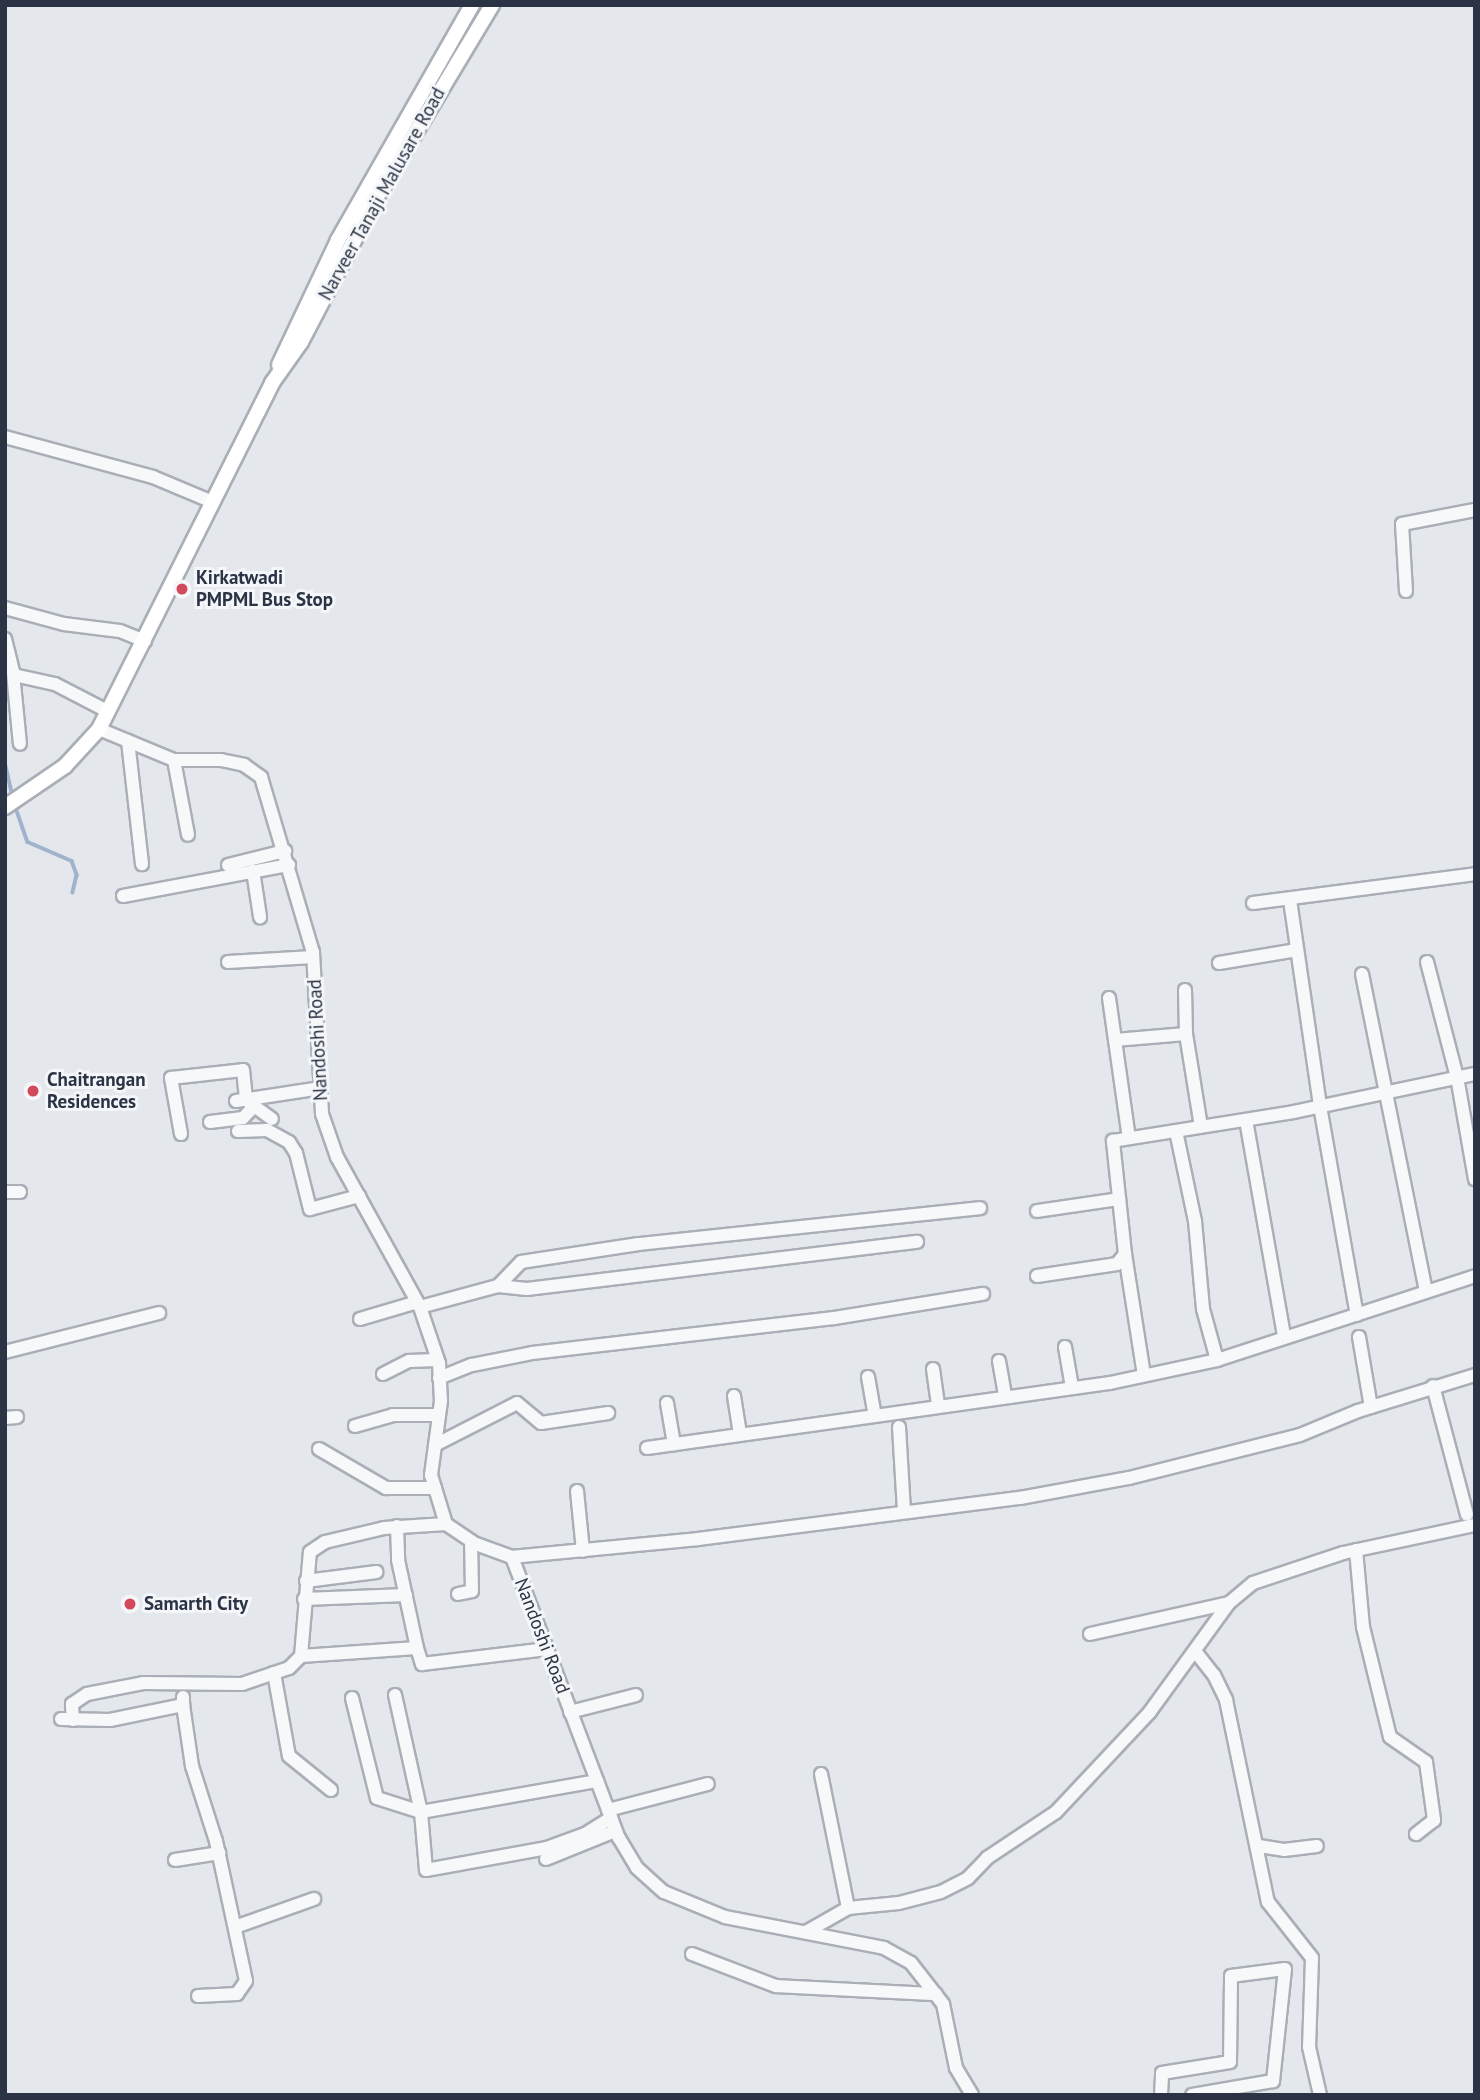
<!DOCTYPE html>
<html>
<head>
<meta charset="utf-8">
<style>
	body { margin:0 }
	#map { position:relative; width:1480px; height:2100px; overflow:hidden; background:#e4e7ec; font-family:"PT Sans",sans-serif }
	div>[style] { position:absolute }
	.stream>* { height:3.5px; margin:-1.75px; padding:0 1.75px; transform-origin:1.75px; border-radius:1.75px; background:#9fb4cc }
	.roads { filter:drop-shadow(2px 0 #a9aeb7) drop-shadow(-2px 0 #a9aeb7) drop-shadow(0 2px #a9aeb7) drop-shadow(0 -2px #a9aeb7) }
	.minor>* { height:12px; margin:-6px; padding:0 6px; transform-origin:6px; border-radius:6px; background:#f7f8fa }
	.major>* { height:14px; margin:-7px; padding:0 7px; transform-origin:7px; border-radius:7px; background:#fff }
	.dots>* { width:19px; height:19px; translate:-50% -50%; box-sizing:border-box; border:4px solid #f4f6f9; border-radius:50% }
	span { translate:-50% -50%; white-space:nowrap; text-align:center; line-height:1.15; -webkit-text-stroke:6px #f4f6f9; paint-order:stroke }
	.street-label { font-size:19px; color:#2b3445 }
	.poi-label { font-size:19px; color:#2b3445; font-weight:700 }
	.left { translate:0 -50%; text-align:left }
	.frame { position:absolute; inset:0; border:7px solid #2b3445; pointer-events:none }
</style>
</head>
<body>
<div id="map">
	<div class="stream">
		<div style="left:5px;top:762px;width:37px;rotate:77deg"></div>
		<div style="left:15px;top:805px;width:39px;rotate:71deg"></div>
		<div style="left:28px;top:842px;width:48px;rotate:23.4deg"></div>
		<div style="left:72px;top:861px;width:15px;rotate:70deg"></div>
		<div style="left:77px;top:875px;width:18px;rotate:103deg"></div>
	</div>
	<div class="roads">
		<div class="minor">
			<div style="left:5px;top:437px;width:153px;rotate:15.1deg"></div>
			<div style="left:153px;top:477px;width:62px;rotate:22.8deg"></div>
			<div style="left:1406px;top:591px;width:67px;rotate:-93.4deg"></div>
			<div style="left:1402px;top:524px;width:74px;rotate:-10.9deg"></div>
			<div style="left:5px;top:608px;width:61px;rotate:15.2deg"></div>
			<div style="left:64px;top:624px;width:56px;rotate:7.1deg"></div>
			<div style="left:120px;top:631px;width:27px;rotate:22deg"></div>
			<div style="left:5px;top:639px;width:37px;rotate:76deg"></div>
			<div style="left:14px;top:675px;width:42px;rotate:12.4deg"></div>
			<div style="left:55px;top:684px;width:59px;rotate:27.4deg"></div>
			<div style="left:13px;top:673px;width:71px;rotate:84.4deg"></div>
			<div style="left:99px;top:729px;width:81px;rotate:22.5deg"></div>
			<div style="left:174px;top:760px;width:47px"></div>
			<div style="left:221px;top:760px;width:24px;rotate:12deg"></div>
			<div style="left:244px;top:765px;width:21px;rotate:35deg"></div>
			<div style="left:261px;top:777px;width:183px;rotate:73.5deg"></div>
			<div style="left:313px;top:952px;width:162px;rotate:86.8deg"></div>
			<div style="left:322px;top:1114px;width:46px;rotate:70.8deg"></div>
			<div style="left:337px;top:1157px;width:171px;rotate:61deg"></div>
			<div style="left:420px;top:1307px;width:59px;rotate:71.3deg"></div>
			<div style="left:439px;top:1363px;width:38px;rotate:87deg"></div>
			<div style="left:441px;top:1401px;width:75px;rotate:97.7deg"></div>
			<div style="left:431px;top:1475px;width:51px;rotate:73deg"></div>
			<div style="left:446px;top:1524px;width:36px;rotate:34deg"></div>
			<div style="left:476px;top:1544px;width:38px;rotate:20deg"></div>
			<div style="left:512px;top:1557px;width:301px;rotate:69.2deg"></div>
			<div style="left:619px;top:1838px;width:35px;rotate:59deg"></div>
			<div style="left:637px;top:1868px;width:36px;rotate:42deg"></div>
			<div style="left:664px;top:1892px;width:66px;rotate:22.3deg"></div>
			<div style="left:725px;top:1917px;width:162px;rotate:11deg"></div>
			<div style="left:884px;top:1948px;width:31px;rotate:29deg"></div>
			<div style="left:911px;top:1963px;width:52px;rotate:52deg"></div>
			<div style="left:943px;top:2004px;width:65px;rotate:78.5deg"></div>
			<div style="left:956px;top:2068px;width:31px;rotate:59deg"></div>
			<div style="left:128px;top:741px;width:124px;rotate:83.5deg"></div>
			<div style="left:174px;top:760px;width:76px;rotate:79.4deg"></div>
			<div style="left:228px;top:865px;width:59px;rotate:-13.8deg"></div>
			<div style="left:253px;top:871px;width:47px;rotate:81.3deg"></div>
			<div style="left:123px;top:896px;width:169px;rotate:-10.6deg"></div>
			<div style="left:1290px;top:900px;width:208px;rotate:81.7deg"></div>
			<div style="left:1320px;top:1106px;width:212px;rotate:80deg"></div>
			<div style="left:1253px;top:903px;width:224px;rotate:-7.4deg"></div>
			<div style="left:228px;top:962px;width:85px;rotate:-3.4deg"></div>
			<div style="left:1427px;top:962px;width:119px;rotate:75.4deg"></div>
			<div style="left:1457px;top:1077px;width:104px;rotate:80deg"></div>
			<div style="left:1219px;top:963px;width:79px;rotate:-9.5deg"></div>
			<div style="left:1362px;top:974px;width:323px;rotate:78.6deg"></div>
			<div style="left:1185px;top:990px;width:44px;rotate:88.7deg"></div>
			<div style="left:1186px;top:1034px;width:94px;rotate:80.8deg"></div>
			<div style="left:1109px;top:998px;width:141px;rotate:81.9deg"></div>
			<div style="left:1115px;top:1040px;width:71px;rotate:-4.8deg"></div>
			<div style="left:236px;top:1101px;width:86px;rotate:-8.7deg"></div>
			<div style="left:1246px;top:1120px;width:219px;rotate:80deg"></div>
			<div style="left:210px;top:1122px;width:33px;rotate:-7deg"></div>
			<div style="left:243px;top:1118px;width:16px;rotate:-47deg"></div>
			<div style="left:254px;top:1106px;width:22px;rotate:36deg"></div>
			<div style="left:238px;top:1131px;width:29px;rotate:-2deg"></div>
			<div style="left:267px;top:1130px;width:25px;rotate:29deg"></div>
			<div style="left:289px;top:1142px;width:13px;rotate:58deg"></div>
			<div style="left:296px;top:1153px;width:58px;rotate:76deg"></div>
			<div style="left:310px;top:1209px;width:51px;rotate:-14.9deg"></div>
			<div style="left:1176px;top:1131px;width:92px;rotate:78.1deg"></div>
			<div style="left:1195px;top:1221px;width:88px;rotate:84.8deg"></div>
			<div style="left:1203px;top:1309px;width:53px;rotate:74.6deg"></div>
			<div style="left:181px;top:1134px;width:57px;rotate:-100.1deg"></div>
			<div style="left:171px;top:1078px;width:72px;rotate:-6.3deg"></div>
			<div style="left:243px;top:1070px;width:30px;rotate:84deg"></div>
			<div style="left:246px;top:1100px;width:10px;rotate:37deg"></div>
			<div style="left:5px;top:1192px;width:15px"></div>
			<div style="left:1037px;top:1211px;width:83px;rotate:-8.3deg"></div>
			<div style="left:1125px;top:1254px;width:122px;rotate:81.1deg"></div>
			<div style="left:1037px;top:1276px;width:81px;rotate:-8.5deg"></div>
			<div style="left:1117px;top:1264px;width:13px;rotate:-51deg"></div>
			<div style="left:1125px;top:1254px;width:114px;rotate:-96.1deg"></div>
			<div style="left:1113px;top:1141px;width:183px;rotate:-9.1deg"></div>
			<div style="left:1294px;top:1112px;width:185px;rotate:-11.9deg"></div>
			<div style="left:498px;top:1286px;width:29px;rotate:6deg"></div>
			<div style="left:527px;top:1289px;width:393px;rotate:-6.9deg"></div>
			<div style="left:420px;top:1307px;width:81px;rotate:-15.1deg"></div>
			<div style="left:498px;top:1286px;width:33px;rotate:-46deg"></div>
			<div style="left:521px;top:1262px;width:119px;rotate:-8.7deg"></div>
			<div style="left:639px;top:1244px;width:343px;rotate:-6deg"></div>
			<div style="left:360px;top:1319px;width:59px;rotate:-16.6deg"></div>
			<div style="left:1359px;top:1337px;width:71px;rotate:80.3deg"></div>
			<div style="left:1065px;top:1347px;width:41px;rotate:80.1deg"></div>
			<div style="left:5px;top:1352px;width:159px;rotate:-14.2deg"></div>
			<div style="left:999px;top:1361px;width:35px;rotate:80deg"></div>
			<div style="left:933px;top:1369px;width:37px;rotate:82deg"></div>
			<div style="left:383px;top:1374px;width:29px;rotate:-27deg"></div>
			<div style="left:409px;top:1361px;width:28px;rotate:-2deg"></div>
			<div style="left:868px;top:1377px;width:39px;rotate:80deg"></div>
			<div style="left:439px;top:1378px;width:35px;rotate:-22deg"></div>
			<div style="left:472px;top:1365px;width:61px;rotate:-11.3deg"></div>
			<div style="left:532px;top:1353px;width:304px;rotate:-6.6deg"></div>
			<div style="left:834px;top:1318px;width:151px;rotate:-9.2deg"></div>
			<div style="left:1433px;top:1386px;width:133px;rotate:75.2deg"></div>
			<div style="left:734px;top:1396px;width:38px;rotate:81deg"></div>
			<div style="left:667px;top:1403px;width:42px;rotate:80.3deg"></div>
			<div style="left:5px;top:1418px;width:12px;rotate:-5deg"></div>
			<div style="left:355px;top:1426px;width:40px;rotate:-16deg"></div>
			<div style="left:393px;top:1415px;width:46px"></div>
			<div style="left:899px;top:1427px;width:83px;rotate:86.6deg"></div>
			<div style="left:435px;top:1445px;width:92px;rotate:-27.1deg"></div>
			<div style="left:517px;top:1403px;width:31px;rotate:40deg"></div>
			<div style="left:541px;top:1423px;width:68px;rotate:-8.5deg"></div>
			<div style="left:647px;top:1448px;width:468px;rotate:-8deg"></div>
			<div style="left:1110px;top:1383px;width:109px;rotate:-12.1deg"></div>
			<div style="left:1217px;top:1360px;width:271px;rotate:-18deg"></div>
			<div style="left:319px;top:1449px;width:78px;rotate:30.2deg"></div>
			<div style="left:386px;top:1488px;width:49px"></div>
			<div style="left:577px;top:1491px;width:60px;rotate:84.3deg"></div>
			<div style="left:397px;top:1526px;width:34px;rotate:88deg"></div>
			<div style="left:398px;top:1560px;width:90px;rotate:77.8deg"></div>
			<div style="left:1356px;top:1550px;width:77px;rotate:84.8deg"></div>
			<div style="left:1363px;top:1627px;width:113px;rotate:76.2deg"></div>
			<div style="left:1390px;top:1737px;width:44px;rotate:34.8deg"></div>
			<div style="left:1426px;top:1762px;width:59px;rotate:82.1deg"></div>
			<div style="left:1434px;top:1820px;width:23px;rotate:142deg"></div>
			<div style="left:512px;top:1557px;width:187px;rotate:-5.5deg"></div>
			<div style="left:698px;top:1539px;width:325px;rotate:-7.3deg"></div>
			<div style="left:1020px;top:1498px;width:111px;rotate:-10.4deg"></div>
			<div style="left:1129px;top:1478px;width:176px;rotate:-14.1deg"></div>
			<div style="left:1300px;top:1435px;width:63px;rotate:-22.5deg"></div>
			<div style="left:1358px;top:1411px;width:122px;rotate:-17.1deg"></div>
			<div style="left:306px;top:1581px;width:71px;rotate:-7.3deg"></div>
			<div style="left:458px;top:1594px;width:14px;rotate:-12deg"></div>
			<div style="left:472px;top:1591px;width:50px;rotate:-91.1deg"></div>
			<div style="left:304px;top:1599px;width:102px;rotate:-2.2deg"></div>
			<div style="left:1090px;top:1634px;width:142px;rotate:-12.6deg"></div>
			<div style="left:1195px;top:1651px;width:31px;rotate:52deg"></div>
			<div style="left:1214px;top:1675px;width:28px;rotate:64deg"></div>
			<div style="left:1226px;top:1700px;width:206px;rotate:78.3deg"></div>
			<div style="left:1268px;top:1902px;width:71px;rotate:51.8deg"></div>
			<div style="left:1312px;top:1958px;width:89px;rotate:91.9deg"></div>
			<div style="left:1309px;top:2047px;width:49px;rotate:77.1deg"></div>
			<div style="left:301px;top:1656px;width:104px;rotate:-85.1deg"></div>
			<div style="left:310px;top:1552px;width:18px;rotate:-34deg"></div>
			<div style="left:325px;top:1542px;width:61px;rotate:-13.3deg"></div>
			<div style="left:384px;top:1528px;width:62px;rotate:-3.7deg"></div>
			<div style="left:274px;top:1673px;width:84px;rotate:79.8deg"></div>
			<div style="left:289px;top:1756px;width:54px;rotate:39deg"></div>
			<div style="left:395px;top:1695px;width:120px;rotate:77.5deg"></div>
			<div style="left:421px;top:1812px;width:58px;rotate:85.1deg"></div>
			<div style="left:426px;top:1870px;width:123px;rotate:-10.3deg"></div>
			<div style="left:547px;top:1848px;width:40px;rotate:-20.2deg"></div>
			<div style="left:585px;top:1834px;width:31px;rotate:-32deg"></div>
			<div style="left:352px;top:1698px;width:103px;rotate:76deg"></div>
			<div style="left:377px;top:1798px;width:46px;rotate:17.7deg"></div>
			<div style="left:421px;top:1812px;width:179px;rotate:-10deg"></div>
			<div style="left:183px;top:1705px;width:62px;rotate:81.6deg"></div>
			<div style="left:192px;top:1766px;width:79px;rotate:72.3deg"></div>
			<div style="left:216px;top:1841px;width:143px;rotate:77.9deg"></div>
			<div style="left:246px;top:1981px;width:16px;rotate:125deg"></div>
			<div style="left:237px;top:1994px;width:39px;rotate:177deg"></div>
			<div style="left:570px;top:1712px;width:68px;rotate:-14.4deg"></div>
			<div style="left:61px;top:1719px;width:49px;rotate:1.2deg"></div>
			<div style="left:110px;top:1720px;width:75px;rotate:-11.6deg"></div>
			<div style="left:183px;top:1705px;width:8px;rotate:-90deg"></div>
			<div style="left:73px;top:1720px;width:16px;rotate:-94deg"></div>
			<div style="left:72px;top:1704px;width:18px;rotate:-34deg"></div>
			<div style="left:87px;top:1694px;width:57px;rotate:-11.1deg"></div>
			<div style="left:143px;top:1683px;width:99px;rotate:0.6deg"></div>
			<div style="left:242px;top:1684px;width:50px;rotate:-18.8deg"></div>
			<div style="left:289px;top:1668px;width:17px;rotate:-45deg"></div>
			<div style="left:301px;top:1656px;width:116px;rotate:-3.9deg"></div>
			<div style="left:417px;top:1648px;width:17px;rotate:73deg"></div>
			<div style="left:422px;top:1664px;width:126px;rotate:-6.8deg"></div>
			<div style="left:821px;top:1774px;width:137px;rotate:78.6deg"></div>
			<div style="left:608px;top:1810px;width:103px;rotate:-14.6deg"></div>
			<div style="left:1259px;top:1846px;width:25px;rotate:9deg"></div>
			<div style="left:1284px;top:1850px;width:33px;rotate:-7deg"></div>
			<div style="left:546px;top:1859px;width:74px;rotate:-22.1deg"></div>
			<div style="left:175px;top:1860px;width:45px;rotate:-9deg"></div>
			<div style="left:235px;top:1927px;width:84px;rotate:-19.5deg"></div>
			<div style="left:806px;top:1932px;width:48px;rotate:-29.7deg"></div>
			<div style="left:848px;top:1908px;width:51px;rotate:-5.6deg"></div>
			<div style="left:899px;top:1903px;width:43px;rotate:-14.7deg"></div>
			<div style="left:941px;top:1892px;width:30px;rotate:-27deg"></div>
			<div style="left:968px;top:1878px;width:28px;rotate:-46deg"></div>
			<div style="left:987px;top:1858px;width:83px;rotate:-33.7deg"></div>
			<div style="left:1056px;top:1812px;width:136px;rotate:-46.8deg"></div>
			<div style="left:1149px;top:1713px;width:136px;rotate:-54deg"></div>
			<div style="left:1229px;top:1603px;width:31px;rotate:-40deg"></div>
			<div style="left:1253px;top:1583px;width:95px;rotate:-18.4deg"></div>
			<div style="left:1343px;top:1553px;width:135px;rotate:-12deg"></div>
			<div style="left:692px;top:1954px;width:90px;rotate:20.9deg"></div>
			<div style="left:776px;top:1986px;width:160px;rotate:2.9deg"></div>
			<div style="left:1161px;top:2095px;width:22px;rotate:-87deg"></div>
			<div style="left:1162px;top:2073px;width:69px;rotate:-9.2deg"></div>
			<div style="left:1230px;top:2062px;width:86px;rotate:-89.3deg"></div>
			<div style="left:1231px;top:1976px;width:54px;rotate:-7.4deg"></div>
			<div style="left:1285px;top:1969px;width:113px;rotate:96.1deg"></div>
			<div style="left:1273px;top:2081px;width:82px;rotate:170.2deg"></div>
		</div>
		<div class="major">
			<div style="left:279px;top:365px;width:138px;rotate:-64.7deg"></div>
			<div style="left:338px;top:240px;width:271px;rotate:-60.3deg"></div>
			<div style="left:5px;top:807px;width:73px;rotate:-34.3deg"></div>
			<div style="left:65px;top:766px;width:50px;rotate:-47.4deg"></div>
			<div style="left:99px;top:729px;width:387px;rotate:-63.4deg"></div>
			<div style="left:272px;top:383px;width:50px;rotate:-54.7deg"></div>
			<div style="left:301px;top:342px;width:166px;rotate:-62.4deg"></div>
			<div style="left:378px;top:195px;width:222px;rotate:-59deg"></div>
		</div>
	</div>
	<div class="dots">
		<div style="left:182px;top:589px;background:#d1495b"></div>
		<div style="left:33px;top:1091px;background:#d1495b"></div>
		<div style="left:130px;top:1604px;background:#d1495b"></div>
	</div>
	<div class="street-label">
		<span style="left:382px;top:194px;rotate:-61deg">Narveer Tanaji Malusare Road</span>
		<span style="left:318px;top:1040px;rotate:-93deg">Nandoshi Road</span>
		<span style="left:542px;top:1636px;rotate:69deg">Nandoshi Road</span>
	</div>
	<div class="poi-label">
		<span class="left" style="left:196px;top:589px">Kirkatwadi<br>PMPML Bus Stop</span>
		<span class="left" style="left:47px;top:1091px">Chaitrangan<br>Residences</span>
		<span class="left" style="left:144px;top:1604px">Samarth City</span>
	</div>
	<div class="frame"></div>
</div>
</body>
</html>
